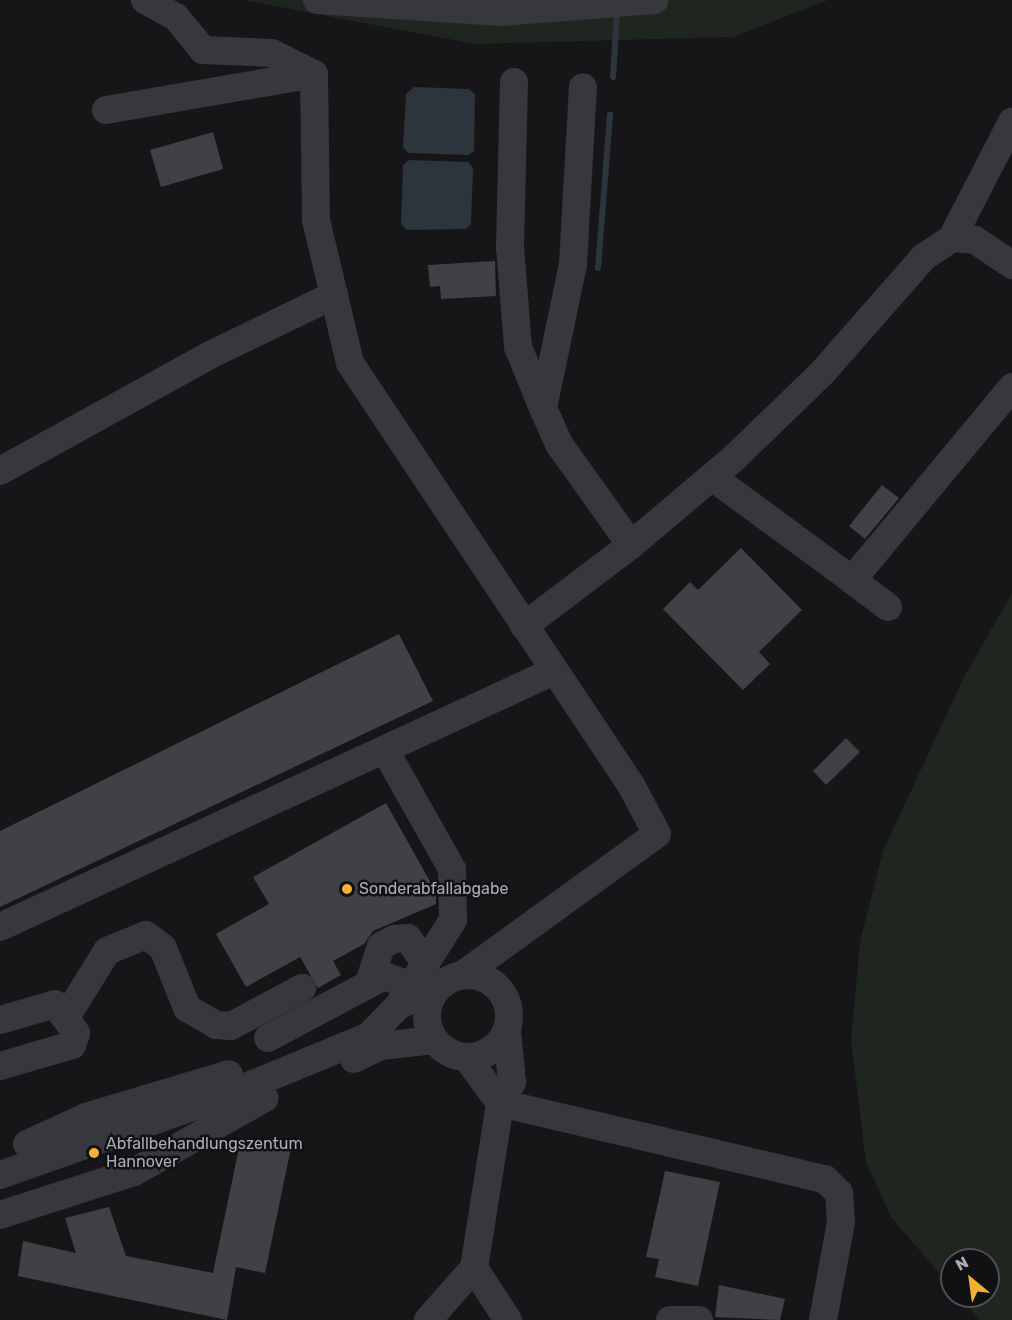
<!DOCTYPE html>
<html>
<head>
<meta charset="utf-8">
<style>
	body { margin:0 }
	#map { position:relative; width:1012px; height:1320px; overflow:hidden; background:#161618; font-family:Rubik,sans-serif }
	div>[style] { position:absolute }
	.green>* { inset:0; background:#1e261f }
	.water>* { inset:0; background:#2c353c }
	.stream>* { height:6px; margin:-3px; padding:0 3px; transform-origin:3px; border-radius:3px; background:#2c353c }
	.building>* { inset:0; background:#404145 }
	.minor>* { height:28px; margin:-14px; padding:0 14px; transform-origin:14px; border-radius:14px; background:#37383d }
	.minor>.ring { margin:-14px; padding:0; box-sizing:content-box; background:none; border:28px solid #37383d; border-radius:50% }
	.dots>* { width:16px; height:16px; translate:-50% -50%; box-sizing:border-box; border:3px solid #111113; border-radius:50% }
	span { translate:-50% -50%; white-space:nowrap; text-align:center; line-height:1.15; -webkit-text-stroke:5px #111113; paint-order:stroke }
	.poi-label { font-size:16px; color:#a8adb8 }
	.left { translate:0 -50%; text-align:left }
	.north { position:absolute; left:940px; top:1248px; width:60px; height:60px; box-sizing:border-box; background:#111113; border:2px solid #4d4f55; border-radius:50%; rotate:331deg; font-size:16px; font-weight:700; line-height:24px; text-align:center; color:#a8adb8 }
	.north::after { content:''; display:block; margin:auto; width:21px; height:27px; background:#f2b134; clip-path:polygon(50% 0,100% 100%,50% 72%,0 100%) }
</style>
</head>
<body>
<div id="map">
	<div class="green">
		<div style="clip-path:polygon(244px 0,828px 0,733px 37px,475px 44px)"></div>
		<div style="clip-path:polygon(1012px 593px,1012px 1320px,980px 1320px,959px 1296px,988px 1296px,988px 1260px,952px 1260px,952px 1288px,891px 1217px,866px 1162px,851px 1041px,860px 942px,883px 851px,964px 677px)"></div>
	</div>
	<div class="water">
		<div style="clip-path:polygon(414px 87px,469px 89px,475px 94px,474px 151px,468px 155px,409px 153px,403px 148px,406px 94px)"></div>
		<div style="clip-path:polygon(409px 160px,468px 162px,473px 168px,471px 224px,466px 229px,407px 230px,401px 224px,403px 165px)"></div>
	</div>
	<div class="stream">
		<div style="left:613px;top:77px;width:64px;rotate:-86.4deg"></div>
		<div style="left:598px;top:268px;width:154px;rotate:-85.5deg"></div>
	</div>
	<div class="building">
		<div style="clip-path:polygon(213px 132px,223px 169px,161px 187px,150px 150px)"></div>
		<div style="clip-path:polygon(495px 261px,496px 296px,441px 299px,440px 286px,430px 287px,428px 265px)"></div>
		<div style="clip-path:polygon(882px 485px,899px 498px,865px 539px,849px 526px)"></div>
		<div style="clip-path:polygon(741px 548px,802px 610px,759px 652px,770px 664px,743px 690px,663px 609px,690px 582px,698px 590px)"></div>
		<div style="clip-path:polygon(399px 634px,433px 701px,0 907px,0 831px)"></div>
		<div style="clip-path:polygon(846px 738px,860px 752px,826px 785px,813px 771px)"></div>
		<div style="clip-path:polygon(386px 803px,436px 892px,436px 904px,373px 931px,364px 944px,333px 961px,341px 975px,318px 988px,300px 957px,246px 987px,216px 934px,269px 904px,253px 877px)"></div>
		<div style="clip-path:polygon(241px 1138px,291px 1148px,265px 1273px,236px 1267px,227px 1320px,18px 1276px,23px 1241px,76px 1253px,65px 1218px,109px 1207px,126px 1256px,213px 1273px)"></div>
		<div style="clip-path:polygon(665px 1171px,720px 1182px,698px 1286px,655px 1277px,659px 1259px,646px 1257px)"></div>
		<div style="clip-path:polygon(719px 1285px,785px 1299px,780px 1320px,715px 1317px)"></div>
	</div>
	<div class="minor">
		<div style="left:145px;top:0;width:35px;rotate:29deg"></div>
		<div style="left:176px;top:17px;width:43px;rotate:50.7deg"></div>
		<div style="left:203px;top:50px;width:69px;rotate:2.5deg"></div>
		<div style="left:272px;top:53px;width:47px;rotate:26.6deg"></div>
		<div style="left:314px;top:74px;width:146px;rotate:89.2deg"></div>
		<div style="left:316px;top:220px;width:147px;rotate:76.6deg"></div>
		<div style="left:350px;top:363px;width:507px;rotate:56.34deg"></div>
		<div style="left:631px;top:785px;width:55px;rotate:62deg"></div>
		<div style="left:657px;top:834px;width:242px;rotate:144.1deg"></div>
		<div style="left:317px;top:0;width:185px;rotate:3.7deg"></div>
		<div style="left:502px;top:12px;width:153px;rotate:-4.5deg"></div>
		<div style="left:514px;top:82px;width:165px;rotate:91.4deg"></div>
		<div style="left:510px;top:247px;width:100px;rotate:85.4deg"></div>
		<div style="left:518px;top:347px;width:66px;rotate:67.7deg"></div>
		<div style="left:106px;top:110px;width:211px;rotate:-9.8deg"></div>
		<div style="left:952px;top:238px;width:131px;rotate:-62.7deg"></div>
		<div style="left:0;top:471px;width:240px;rotate:-28.9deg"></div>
		<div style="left:210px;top:355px;width:138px;rotate:-25.8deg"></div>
		<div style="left:712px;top:477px;width:174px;rotate:36.3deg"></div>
		<div style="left:631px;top:545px;width:136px;rotate:-40.2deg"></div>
		<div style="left:735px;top:457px;width:121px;rotate:-44deg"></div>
		<div style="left:822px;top:373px;width:154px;rotate:-48.7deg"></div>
		<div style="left:924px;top:257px;width:34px;rotate:-34deg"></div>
		<div style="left:952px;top:238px;width:23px;rotate:5deg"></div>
		<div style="left:975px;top:240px;width:45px;rotate:34deg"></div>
		<div style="left:888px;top:607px;width:45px;rotate:-143.1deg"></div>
		<div style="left:852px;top:580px;width:251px;rotate:-50.3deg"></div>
		<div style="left:524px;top:626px;width:134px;rotate:-37.1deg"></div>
		<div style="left:631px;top:545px;width:124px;rotate:-125.5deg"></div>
		<div style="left:559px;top:444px;width:39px;rotate:-114deg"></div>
		<div style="left:543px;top:408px;width:146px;rotate:-78.2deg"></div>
		<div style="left:573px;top:265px;width:178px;rotate:-86.8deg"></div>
		<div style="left:0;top:927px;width:610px;rotate:-24.8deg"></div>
		<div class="ring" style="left:427px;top:975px;width:54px;height:54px"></div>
		<div style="left:369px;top:983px;width:39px;rotate:-72deg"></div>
		<div style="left:381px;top:946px;width:15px;rotate:-28deg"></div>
		<div style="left:394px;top:939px;width:14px;rotate:-4deg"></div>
		<div style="left:408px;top:938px;width:32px;rotate:56deg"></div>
		<div style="left:400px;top:1005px;width:51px;rotate:-26.6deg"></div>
		<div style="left:68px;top:1014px;width:74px;rotate:-58.2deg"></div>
		<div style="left:107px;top:951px;width:42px;rotate:-22.3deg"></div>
		<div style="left:146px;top:935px;width:21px;rotate:37deg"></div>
		<div style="left:163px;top:948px;width:65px;rotate:68.2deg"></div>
		<div style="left:187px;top:1008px;width:34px;rotate:30deg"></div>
		<div style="left:216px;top:1025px;width:15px;rotate:4deg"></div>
		<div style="left:231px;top:1026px;width:81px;rotate:-28.2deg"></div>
		<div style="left:0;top:1020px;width:57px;rotate:-16.2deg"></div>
		<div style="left:55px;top:1004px;width:36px;rotate:54deg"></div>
		<div style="left:76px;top:1033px;width:13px;rotate:108deg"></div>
		<div style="left:72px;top:1045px;width:75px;rotate:163.7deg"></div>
		<div style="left:268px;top:1038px;width:132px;rotate:-28.1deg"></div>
		<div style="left:384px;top:976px;width:30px;rotate:20deg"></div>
		<div style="left:467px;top:1058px;width:56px;rotate:53.7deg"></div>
		<div style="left:500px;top:1103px;width:334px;rotate:13.2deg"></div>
		<div style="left:825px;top:1179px;width:20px;rotate:45deg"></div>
		<div style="left:839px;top:1193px;width:29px;rotate:86deg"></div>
		<div style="left:841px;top:1222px;width:100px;rotate:100.4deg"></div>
		<div style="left:354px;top:1059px;width:30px;rotate:-26deg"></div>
		<div style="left:381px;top:1046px;width:53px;rotate:-6.5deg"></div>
		<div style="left:27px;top:1144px;width:65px;rotate:-24.6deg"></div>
		<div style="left:86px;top:1117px;width:149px;rotate:-16.7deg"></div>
		<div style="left:0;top:1175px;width:245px;rotate:-19.5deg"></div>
		<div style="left:231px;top:1093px;width:149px;rotate:-22.4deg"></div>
		<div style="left:369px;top:1036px;width:43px;rotate:-45.9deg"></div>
		<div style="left:399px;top:1005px;width:101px;rotate:-57.6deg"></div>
		<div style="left:453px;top:920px;width:51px;rotate:-91.1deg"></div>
		<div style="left:452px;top:869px;width:134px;rotate:-119.4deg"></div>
		<div style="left:0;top:1215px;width:141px;rotate:-17.8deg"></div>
		<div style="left:134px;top:1172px;width:150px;rotate:-29.5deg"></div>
		<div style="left:474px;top:1268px;width:62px;rotate:56.8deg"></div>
		<div style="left:428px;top:1320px;width:69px;rotate:-48.5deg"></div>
		<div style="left:474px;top:1268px;width:167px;rotate:-81deg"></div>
		<div style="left:500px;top:1103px;width:24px;rotate:-60deg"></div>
		<div style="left:512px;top:1082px;width:52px;rotate:-95.5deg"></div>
		<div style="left:670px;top:1320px;width:29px"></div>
	</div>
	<div class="dots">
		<div style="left:347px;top:889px;background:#f2b134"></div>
		<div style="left:94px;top:1153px;background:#f2b134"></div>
	</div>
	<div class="poi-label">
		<span class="left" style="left:359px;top:889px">Sonderabfallabgabe</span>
		<span class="left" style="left:106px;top:1153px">Abfallbehandlungszentum<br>Hannover</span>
	</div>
	<div class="north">N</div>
</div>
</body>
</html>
